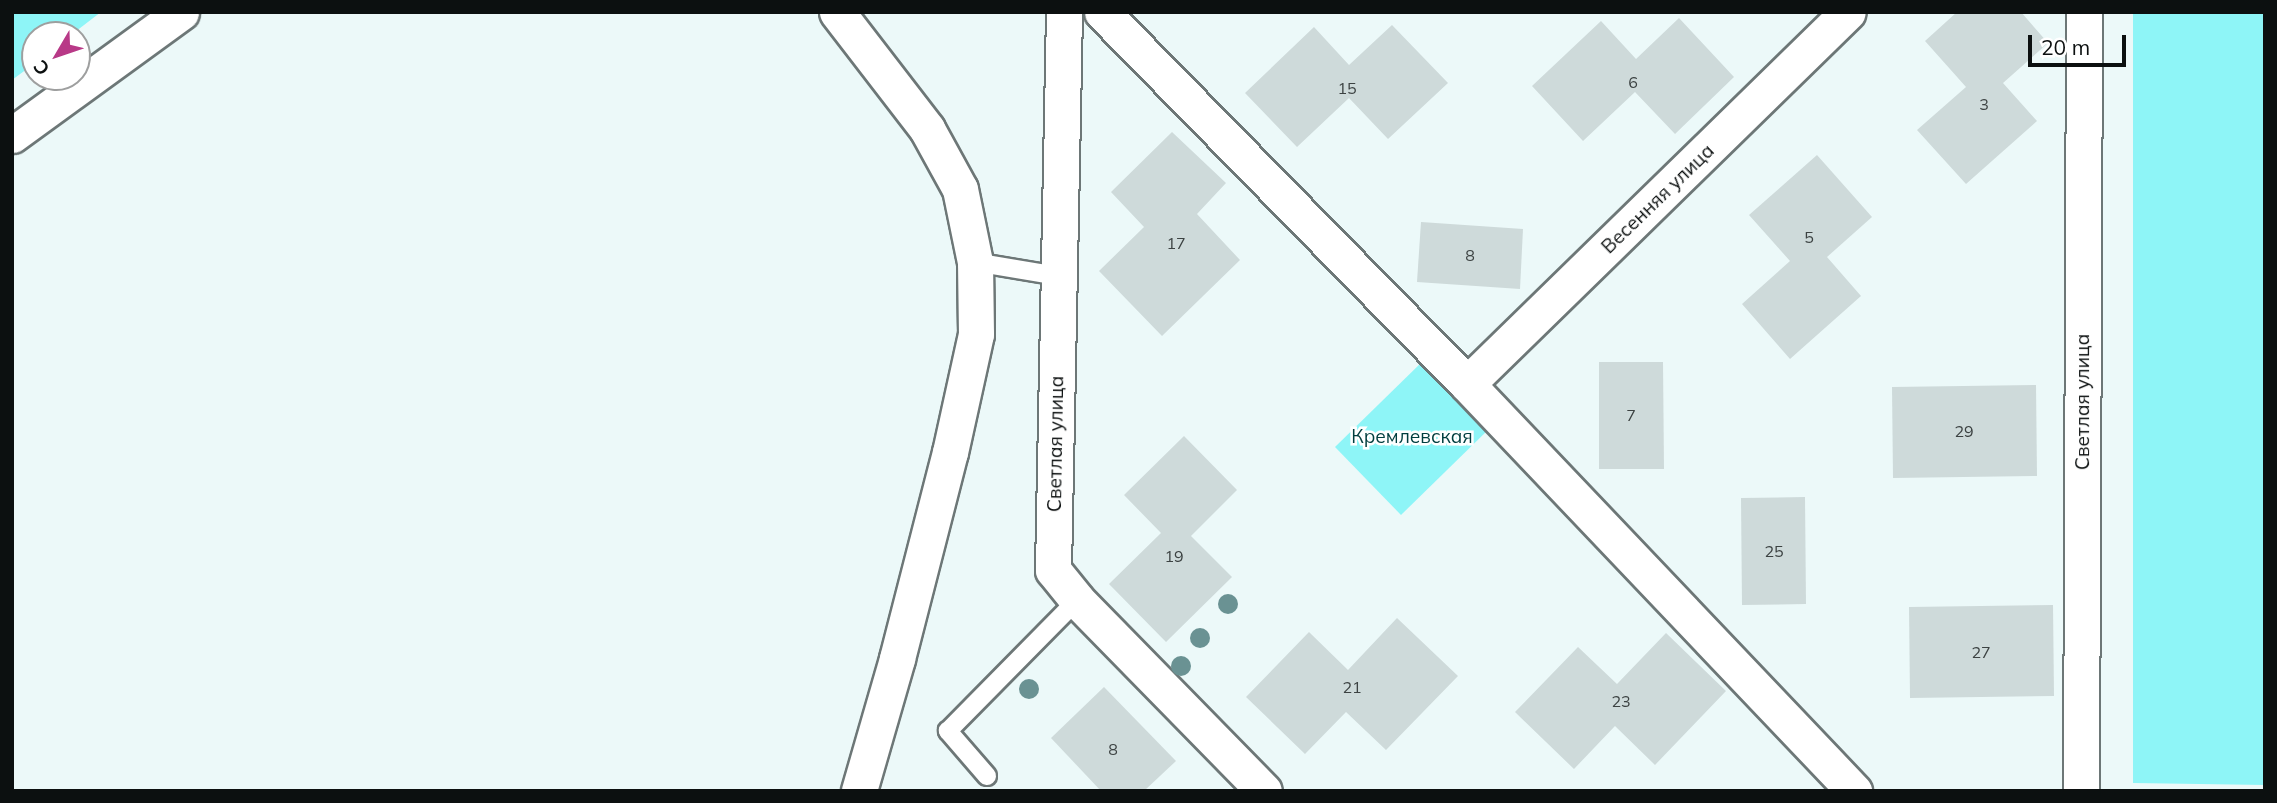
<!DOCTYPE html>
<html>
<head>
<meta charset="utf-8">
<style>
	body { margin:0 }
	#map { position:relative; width:2277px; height:803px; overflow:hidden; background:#ecf9f9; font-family:Mulish,sans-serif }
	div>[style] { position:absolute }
	.green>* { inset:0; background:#8ef5f7 }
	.building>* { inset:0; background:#cedada }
	.roads { filter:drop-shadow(2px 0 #6d7777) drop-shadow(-2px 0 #6d7777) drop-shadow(0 2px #6d7777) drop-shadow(0 -2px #6d7777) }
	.service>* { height:18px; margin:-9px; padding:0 9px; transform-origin:9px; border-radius:9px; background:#fff }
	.minor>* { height:35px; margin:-17.5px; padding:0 17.5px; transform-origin:17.5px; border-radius:17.5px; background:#fff }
	.trees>* { width:20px; height:20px; margin:-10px; border-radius:50%; background:#6a9293 }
	span { translate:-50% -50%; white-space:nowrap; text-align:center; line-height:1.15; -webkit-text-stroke:5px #fff; paint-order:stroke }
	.number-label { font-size:16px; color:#3c4242 }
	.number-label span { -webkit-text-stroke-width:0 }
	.street-label { font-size:19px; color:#0c1010 }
	.park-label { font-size:19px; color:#003e3f }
	.frame { position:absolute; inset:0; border:14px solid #0c1010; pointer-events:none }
	.north { position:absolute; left:21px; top:21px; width:70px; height:70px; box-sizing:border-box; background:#fff; border:2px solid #9e9f9f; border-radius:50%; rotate:231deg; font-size:19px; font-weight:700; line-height:28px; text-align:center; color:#0c1010 }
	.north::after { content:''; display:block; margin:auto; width:24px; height:32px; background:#b83987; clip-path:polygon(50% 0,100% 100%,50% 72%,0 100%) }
	.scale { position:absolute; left:2028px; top:35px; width:98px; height:32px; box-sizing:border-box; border:4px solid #0c1010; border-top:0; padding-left:9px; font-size:21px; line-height:24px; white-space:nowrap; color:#0c1010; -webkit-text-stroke:5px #fff; paint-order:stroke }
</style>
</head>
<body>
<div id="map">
	<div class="green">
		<div style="clip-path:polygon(12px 12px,101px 12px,71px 35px,35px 35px,35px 63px,12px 80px)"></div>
		<div style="clip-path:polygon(2133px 12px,2265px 12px,2265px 785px,2133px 783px)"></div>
		<div style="clip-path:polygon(1424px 360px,1490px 428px,1401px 515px,1335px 447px)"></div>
	</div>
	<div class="building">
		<div style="clip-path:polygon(1957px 12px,2021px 12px,2048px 43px,2003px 83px,2037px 121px,1966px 184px,1917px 130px,1966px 87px,1925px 41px)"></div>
		<div style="clip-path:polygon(1679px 18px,1734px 77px,1675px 134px,1635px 92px,1583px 141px,1532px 86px,1601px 21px,1636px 59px)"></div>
		<div style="clip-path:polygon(1392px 25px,1448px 83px,1388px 139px,1349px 98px,1297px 147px,1245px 93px,1314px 27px,1349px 65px)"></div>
		<div style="clip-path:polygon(1172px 132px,1226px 183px,1197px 214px,1240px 260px,1162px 336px,1099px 271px,1144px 227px,1111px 192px)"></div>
		<div style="clip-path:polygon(1817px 155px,1872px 217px,1827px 257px,1861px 296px,1790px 359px,1742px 304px,1790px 261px,1749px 215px)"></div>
		<div style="clip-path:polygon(1421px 222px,1523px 229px,1520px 289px,1417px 282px)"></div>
		<div style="clip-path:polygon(1599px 362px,1663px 362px,1664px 469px,1599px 469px)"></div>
		<div style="clip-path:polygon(2036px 385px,2037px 476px,1893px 478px,1892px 387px)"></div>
		<div style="clip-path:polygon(1184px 436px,1237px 490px,1191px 536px,1232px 577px,1166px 642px,1109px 584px,1161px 533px,1124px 495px)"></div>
		<div style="clip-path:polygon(1805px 497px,1806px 604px,1742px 605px,1741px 498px)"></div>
		<div style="clip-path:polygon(2053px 605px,2054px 696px,1910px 698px,1909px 607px)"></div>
		<div style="clip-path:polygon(1397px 618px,1458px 676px,1386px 750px,1346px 712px,1305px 754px,1246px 697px,1309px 632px,1348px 670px)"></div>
		<div style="clip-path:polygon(1666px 633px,1726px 691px,1655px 765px,1615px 726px,1574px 769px,1515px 712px,1578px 647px,1617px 684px)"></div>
		<div style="clip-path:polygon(1104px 687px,1176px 761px,1144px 791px,1101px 791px,1051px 738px)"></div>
	</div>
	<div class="roads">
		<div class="service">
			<div style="left:975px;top:262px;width:85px;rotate:9.5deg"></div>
			<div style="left:987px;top:776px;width:60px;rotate:-130.9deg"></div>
			<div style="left:948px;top:731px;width:184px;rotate:-45.4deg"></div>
		</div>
		<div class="minor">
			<div style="left:837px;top:12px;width:148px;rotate:52.4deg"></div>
			<div style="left:927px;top:129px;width:68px;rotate:61.2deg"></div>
			<div style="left:960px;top:189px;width:75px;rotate:78.4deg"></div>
			<div style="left:975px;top:262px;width:72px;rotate:89.2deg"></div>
			<div style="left:976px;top:334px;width:121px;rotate:102.4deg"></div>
			<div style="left:950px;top:452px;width:214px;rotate:104.4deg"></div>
			<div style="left:897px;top:659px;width:137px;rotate:106.1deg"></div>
			<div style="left:1064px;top:12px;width:558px;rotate:91.13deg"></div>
			<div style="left:1053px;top:570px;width:38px;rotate:51deg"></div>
			<div style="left:1077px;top:600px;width:267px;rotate:45.6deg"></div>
			<div style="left:1102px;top:12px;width:521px;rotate:45.54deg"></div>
			<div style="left:1467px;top:384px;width:562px;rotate:46.44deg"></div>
			<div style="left:12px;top:135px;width:209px;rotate:-36deg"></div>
			<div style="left:1467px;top:384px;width:532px;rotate:-44.32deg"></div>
			<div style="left:2081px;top:791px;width:779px;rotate:-89.78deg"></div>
		</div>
	</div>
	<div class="trees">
		<div style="left:1228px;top:604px"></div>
		<div style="left:1200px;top:638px"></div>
		<div style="left:1181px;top:666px"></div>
		<div style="left:1029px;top:689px"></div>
	</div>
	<div class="number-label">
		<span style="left:1633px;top:82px">6</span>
		<span style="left:1347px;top:88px">15</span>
		<span style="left:1984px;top:104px">3</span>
		<span style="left:1809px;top:237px">5</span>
		<span style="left:1176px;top:243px">17</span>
		<span style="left:1470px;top:255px">8</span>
		<span style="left:1631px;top:415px">7</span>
		<span style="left:1964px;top:431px">29</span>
		<span style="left:1774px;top:551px">25</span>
		<span style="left:1174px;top:556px">19</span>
		<span style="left:1981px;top:652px">27</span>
		<span style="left:1352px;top:687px">21</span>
		<span style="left:1621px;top:701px">23</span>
		<span style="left:1113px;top:749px">8</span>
	</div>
	<div class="street-label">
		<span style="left:1658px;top:199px;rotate:-44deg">Весенняя улица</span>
		<span style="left:2083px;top:402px;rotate:-90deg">Светлая улица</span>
		<span style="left:1056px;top:444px;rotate:-89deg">Светлая улица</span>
	</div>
	<div class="park-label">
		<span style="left:1412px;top:437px">Кремлевская</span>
	</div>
	<div class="frame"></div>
	<div class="north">С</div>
	<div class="scale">20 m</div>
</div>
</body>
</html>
